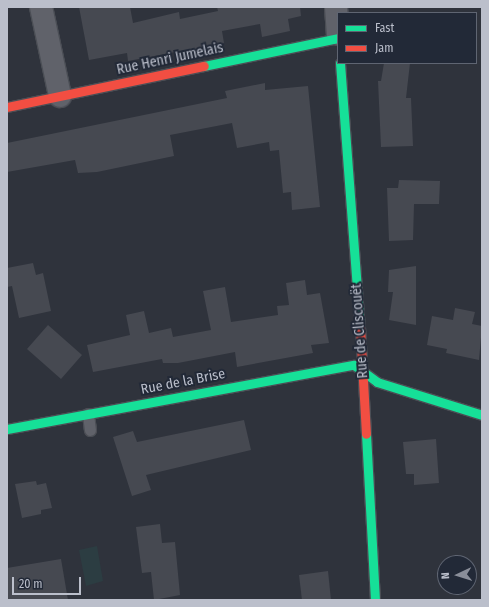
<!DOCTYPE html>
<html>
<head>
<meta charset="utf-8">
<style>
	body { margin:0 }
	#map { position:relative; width:489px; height:607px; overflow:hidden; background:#2f333c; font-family:"Fira Sans Condensed",sans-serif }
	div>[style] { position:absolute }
	.green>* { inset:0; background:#2c3d42 }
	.building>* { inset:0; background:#464951 }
	.roads { filter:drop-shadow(1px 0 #4b4e55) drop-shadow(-1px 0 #4b4e55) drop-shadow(0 1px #4b4e55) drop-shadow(0 -1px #4b4e55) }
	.lane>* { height:11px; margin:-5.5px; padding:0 5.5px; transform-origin:5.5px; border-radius:5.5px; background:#60626a }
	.street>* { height:22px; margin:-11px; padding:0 11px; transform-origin:11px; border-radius:11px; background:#60626a }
	.fast>* { height:9px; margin:-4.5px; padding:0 4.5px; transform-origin:4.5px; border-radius:4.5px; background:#16e098 }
	.jam>* { height:9px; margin:-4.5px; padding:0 4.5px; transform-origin:4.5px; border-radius:4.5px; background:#f24e42 }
	span { translate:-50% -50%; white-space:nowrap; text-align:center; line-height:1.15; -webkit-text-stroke:4px #222937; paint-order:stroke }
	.street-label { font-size:14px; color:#bbbfcb }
	.frame { position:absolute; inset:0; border:8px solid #bbbfcb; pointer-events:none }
	.legend { position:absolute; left:337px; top:12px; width:140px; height:52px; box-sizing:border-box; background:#222937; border:1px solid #5f6572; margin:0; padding:5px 7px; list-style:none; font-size:12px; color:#bbbfcb }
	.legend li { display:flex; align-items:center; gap:8px; height:20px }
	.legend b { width:20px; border:1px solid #5f6572 }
	.north { position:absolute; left:437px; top:555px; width:40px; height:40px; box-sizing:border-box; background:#222937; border:1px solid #5f6572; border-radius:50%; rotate:266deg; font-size:11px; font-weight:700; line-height:16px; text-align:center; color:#bbbfcb }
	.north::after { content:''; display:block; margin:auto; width:14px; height:18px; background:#8a8e99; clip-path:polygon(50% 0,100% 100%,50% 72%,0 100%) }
	.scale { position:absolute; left:12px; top:577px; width:69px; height:18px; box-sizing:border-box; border:2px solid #bbbfcb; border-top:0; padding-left:5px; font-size:12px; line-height:14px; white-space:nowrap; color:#bbbfcb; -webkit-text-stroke:3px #222937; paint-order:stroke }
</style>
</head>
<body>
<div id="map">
	<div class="green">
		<div style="clip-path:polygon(97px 546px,103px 581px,86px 586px,79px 550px)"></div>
	</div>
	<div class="building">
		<div style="clip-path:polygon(79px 7px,130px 7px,133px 23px,179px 12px,180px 19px,218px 11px,217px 7px,300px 7px,301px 16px,288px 19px,290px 31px,262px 37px,260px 24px,222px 31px,224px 43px,219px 46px,187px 53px,186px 50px,128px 61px,127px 53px,89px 60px)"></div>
		<div style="clip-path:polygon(384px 63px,410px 63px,406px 98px,411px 98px,413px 146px,381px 147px,378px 81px,381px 81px)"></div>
		<div style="clip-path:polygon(265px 83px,265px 90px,308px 86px,320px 207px,292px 210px,291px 192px,283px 193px,279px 150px,270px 151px,269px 142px,237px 148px,232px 123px,170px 135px,174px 156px,97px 172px,78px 173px,75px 160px,7px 172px,7px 143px,227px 98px,225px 91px)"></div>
		<div style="clip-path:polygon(399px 180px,440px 181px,439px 204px,414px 204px,413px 240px,389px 241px,387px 188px,398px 188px)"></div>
		<div style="clip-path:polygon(33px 263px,36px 275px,43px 273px,51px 311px,19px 318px,12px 286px,7px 287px,7px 268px)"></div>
		<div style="clip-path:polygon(416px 266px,416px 325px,389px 320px,393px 292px,388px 292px,389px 270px)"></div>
		<div style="clip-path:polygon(305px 280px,307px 295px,320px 293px,329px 343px,311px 345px,313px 353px,237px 367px,235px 352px,178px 363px,163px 363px,162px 359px,93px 372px,87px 345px,130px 335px,126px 315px,144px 311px,149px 333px,171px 328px,173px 337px,211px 330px,203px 291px,225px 287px,231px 322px,278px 315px,277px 306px,289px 305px,286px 283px)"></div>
		<div style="clip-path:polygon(455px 308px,475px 312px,472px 324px,482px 326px,479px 360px,446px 353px,447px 349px,427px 345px,432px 316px,453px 320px)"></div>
		<div style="clip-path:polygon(48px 325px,82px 355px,61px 379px,27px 349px)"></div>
		<div style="clip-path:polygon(244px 420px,251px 450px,146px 475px,151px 490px,132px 496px,113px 437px,133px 431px,137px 442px)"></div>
		<div style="clip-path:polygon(436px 439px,439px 483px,414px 485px,414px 474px,406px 474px,403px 442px)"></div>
		<div style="clip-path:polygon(36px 481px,37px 485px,46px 483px,52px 508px,41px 510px,41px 514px,22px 518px,15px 484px)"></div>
		<div style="clip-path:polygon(160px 524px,162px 543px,175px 542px,180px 595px,154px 600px,151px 572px,142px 573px,136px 527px)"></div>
		<div style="clip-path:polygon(61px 559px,68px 600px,7px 600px,7px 568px)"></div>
		<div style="clip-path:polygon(328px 571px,331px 600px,302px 600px,299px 575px)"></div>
	</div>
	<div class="roads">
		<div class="lane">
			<div style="left:88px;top:414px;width:16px;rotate:83deg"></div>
		</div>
		<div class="street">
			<div style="left:41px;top:7px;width:91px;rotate:77.9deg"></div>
			<div style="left:336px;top:7px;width:27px;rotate:86deg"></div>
		</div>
		<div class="fast">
			<div style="left:340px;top:63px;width:265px;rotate:85.7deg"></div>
			<div style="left:204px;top:66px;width:137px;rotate:-11.8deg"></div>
			<div style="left:7px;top:429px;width:353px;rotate:-10.5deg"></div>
			<div style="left:354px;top:365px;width:29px;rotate:36deg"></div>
			<div style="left:377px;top:382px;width:110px;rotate:17.4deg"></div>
			<div style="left:366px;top:434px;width:166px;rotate:86.9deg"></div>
		</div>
		<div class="jam">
			<div style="left:7px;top:107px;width:201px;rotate:-11.8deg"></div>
			<div style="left:360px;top:327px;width:107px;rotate:86.8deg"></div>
		</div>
	</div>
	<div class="street-label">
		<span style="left:170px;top:59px;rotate:-12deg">Rue Henri Jumelais</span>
		<span style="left:360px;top:331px;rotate:-94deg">Rue de Cliscouët</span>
		<span style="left:183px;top:382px;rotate:-11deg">Rue de la Brise</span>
	</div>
	<div class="frame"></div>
	<ul class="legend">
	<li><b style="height:5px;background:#16e098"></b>Fast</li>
	<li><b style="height:5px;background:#f24e42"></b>Jam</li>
	</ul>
	<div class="north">N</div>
	<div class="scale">20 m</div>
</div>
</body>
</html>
